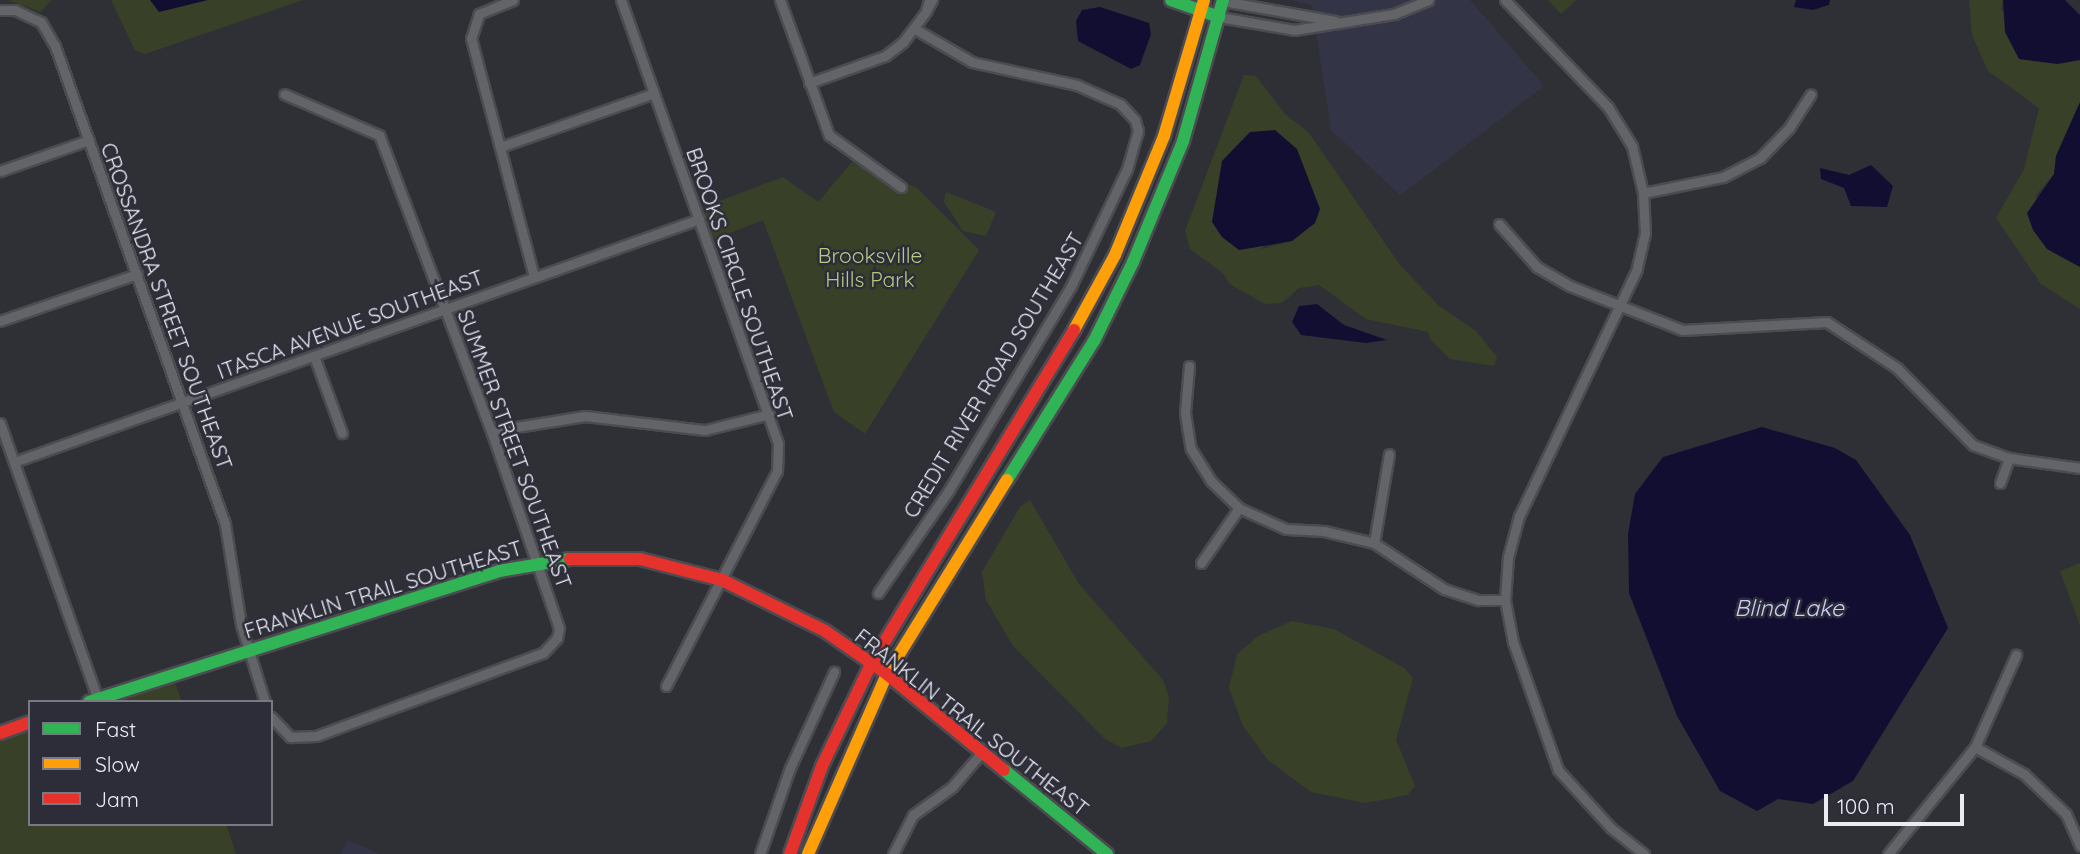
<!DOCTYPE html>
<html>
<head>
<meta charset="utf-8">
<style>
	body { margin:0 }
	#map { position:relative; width:2080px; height:854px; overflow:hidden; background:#2f3036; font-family:Quicksand,sans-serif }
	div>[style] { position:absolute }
	.built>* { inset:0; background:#333445 }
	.green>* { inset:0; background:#394028 }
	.water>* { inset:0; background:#120e32 }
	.roads { filter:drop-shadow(2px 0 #4b4b51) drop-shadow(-2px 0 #4b4b51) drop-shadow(0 2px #4b4b51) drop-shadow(0 -2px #4b4b51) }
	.street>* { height:9px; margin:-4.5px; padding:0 4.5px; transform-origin:4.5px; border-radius:4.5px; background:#636468 }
	.fast>* { height:12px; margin:-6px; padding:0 6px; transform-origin:6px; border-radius:6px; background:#30b455 }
	.slow>* { height:12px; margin:-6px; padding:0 6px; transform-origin:6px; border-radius:6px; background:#ff9f0a }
	.jam>* { height:12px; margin:-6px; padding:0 6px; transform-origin:6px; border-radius:6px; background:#e5322d }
	span { translate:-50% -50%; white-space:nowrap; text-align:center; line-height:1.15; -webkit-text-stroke:5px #2c2d39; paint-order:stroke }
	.park-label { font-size:21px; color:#b4ca7e }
	.street-label { font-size:21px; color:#eaebf3 }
	.water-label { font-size:23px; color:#c8ccf8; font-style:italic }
	.legend { position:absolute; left:28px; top:700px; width:245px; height:126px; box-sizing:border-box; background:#2c2d39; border:2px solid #787983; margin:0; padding:9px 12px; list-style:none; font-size:21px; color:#eaebf3 }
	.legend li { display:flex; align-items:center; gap:14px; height:35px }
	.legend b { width:35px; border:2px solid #787983 }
	.scale { position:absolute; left:1824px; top:794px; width:140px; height:32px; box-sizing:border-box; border:4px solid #eaebf3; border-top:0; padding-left:9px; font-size:21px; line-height:24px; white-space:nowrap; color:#eaebf3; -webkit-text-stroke:5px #2c2d39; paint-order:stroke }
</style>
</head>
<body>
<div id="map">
	<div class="built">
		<div style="clip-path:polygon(1290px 0,1470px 0,1544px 86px,1400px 195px,1331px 130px,1312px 5px)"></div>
		<div style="clip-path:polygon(348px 840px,380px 854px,341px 854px)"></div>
	</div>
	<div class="green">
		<div style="clip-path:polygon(8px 0,51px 0,41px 12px)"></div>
		<div style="clip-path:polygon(111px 0,303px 0,145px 54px,135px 50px)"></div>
		<div style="clip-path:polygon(1548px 0,1576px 0,1561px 14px)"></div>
		<div style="clip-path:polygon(1969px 0,2003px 0,2001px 9px,2057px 64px,2080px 60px,2080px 102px,2056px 156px,2054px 174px,2036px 195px,2047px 249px,2080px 267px,2080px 309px,2041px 284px,1996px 218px,2024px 169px,2039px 108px,1988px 71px,1972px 35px)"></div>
		<div style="clip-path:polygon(evenodd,1244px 75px,1256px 76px,1285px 114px,1309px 133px,1400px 265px,1439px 306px,1476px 331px,1497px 357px,1494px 366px,1450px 359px,1430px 339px,1428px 332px,1366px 319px,1319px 285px,1299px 288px,1282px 303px,1265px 304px,1230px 284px,1223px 273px,1190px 249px,1185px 231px,1244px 75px,1297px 149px,1315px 223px,1292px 241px,1262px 249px,1297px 149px)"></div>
		<div style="clip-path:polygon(852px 162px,917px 188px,979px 250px,865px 434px,834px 412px,763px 220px,712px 240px,701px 208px,783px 177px,818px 202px)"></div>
		<div style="clip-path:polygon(946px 192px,996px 212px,986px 236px,963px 231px,944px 202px)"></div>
		<div style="clip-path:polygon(1030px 500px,1079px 584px,1163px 680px,1169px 697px,1167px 723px,1151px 741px,1122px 748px,1105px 739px,1013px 646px,986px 600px,982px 572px,1020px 507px)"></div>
		<div style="clip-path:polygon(2080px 563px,2080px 625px,2060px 571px)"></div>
		<div style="clip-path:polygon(1292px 621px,1334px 629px,1404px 668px,1413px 678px,1396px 740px,1415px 786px,1407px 795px,1365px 803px,1311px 792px,1268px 760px,1243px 726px,1229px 688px,1237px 654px,1260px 635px)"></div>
		<div style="clip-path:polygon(174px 680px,182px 702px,109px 702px)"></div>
		<div style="clip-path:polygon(30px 728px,30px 824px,226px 824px,236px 854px,0 854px,0 739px)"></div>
	</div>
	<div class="water">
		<div style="clip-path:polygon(150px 0,208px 0,159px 12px)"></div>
		<div style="clip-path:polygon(1796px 0,1830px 0,1829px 5px,1813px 10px,1794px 7px)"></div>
		<div style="clip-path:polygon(2003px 0,2065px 0,2080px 15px,2080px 60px,2057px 64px,2019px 59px,2005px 32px)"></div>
		<div style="clip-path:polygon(1100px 7px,1149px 23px,1151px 34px,1140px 65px,1131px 69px,1078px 41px,1076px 21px,1082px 10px)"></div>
		<div style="clip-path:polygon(2080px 102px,2080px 267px,2047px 249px,2033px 230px,2027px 213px,2054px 174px,2056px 156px)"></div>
		<div style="clip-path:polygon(1275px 130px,1297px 149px,1320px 209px,1315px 223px,1292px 241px,1239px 250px,1222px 237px,1212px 222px,1222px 161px,1250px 132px)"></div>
		<div style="clip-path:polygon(1871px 165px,1893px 186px,1887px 207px,1851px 206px,1844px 188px,1821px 179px,1820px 168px,1849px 175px)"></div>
		<div style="clip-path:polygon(1317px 304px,1344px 325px,1387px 340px,1366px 343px,1301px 335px,1292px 322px,1299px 306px)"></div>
		<div style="clip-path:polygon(1762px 427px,1835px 448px,1856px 460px,1910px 535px,1948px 628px,1853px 781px,1813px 804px,1778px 799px,1757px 811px,1720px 791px,1677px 716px,1629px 593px,1628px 534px,1635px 494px,1663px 457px)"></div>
	</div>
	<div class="roads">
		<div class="street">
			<div style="left:513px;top:0;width:37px;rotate:158deg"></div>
			<div style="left:479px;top:14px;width:25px;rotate:108deg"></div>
			<div style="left:471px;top:38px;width:246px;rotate:75.2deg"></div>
			<div style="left:621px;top:0;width:471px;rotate:70.5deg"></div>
			<div style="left:778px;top:444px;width:27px;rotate:92deg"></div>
			<div style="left:777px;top:471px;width:242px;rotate:117.3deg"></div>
			<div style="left:780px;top:0;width:144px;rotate:70.1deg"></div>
			<div style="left:829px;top:135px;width:89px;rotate:35.8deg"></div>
			<div style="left:929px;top:0;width:11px;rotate:105deg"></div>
			<div style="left:926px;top:11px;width:13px;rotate:-61deg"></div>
			<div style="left:1505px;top:0;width:149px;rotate:46.1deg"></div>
			<div style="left:1608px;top:107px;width:46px;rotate:58.4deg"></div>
			<div style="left:1632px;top:146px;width:48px;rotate:76.8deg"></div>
			<div style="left:1643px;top:193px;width:40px;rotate:87.1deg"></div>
			<div style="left:1645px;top:233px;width:37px;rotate:103deg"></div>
			<div style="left:1637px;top:269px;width:274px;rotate:115.5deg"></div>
			<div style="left:1519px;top:516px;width:42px;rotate:105deg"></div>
			<div style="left:1508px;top:557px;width:43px;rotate:94deg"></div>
			<div style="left:1505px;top:600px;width:43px;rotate:79.2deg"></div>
			<div style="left:1513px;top:642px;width:136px;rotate:70.6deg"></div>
			<div style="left:1558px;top:770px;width:79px;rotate:47.6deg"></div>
			<div style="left:1611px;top:828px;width:42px;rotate:38.2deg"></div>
			<div style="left:1223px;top:1px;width:114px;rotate:10.1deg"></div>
			<div style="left:0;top:10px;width:15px"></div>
			<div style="left:15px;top:10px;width:29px;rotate:25deg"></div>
			<div style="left:41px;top:22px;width:28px;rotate:60deg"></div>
			<div style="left:55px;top:46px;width:507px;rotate:70.42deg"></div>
			<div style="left:225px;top:524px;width:102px;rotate:81deg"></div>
			<div style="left:241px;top:625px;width:81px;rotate:72.7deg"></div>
			<div style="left:1219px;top:17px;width:76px;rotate:9.8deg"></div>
			<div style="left:1294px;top:30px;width:101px;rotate:-9.1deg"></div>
			<div style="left:1394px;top:14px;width:37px;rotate:-22deg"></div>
			<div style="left:809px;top:83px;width:81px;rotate:-19.6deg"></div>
			<div style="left:885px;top:56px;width:23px;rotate:-38deg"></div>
			<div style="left:903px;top:42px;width:39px;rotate:-53deg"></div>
			<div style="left:500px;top:147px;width:163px;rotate:-19.3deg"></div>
			<div style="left:0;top:171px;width:94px;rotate:-19.2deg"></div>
			<div style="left:1643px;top:193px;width:82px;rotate:-11.3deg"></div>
			<div style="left:1723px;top:177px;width:42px;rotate:-27.2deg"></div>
			<div style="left:1760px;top:158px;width:42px;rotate:-46deg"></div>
			<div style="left:1789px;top:128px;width:40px;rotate:-57.1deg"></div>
			<div style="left:1499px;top:224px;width:57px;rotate:48.5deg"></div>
			<div style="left:1537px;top:267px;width:38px;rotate:30deg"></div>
			<div style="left:1570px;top:286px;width:120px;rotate:21.4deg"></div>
			<div style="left:1682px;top:330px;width:145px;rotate:-3.2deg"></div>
			<div style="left:1827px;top:322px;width:84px;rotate:33.3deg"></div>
			<div style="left:1897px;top:368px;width:108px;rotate:45.4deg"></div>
			<div style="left:1973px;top:445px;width:38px;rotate:20deg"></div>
			<div style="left:2009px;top:458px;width:72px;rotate:8deg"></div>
			<div style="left:0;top:321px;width:145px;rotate:-18.9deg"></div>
			<div style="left:314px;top:356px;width:82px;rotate:70deg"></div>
			<div style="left:1189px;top:366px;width:47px;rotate:94.9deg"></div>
			<div style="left:1185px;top:413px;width:36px;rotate:81deg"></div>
			<div style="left:1191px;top:449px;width:38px;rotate:58deg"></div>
			<div style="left:1211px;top:481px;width:39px;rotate:44deg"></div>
			<div style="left:1239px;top:508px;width:51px;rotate:24.1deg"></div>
			<div style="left:1286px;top:529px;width:38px;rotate:3deg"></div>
			<div style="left:1324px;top:531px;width:51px;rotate:13.5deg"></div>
			<div style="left:1374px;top:543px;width:84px;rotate:33.3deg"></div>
			<div style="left:1444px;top:589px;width:36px;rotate:18deg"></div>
			<div style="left:1478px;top:600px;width:27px"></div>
			<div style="left:0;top:423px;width:293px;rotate:70.5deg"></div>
			<div style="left:491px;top:431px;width:95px;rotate:-9.1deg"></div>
			<div style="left:585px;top:416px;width:121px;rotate:6.7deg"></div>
			<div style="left:705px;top:430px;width:66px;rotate:-14deg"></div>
			<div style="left:14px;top:462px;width:727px;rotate:-19.53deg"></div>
			<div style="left:2000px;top:483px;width:27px;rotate:-70deg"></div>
			<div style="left:1374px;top:543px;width:90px;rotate:-80.4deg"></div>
			<div style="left:1201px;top:563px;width:67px;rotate:-55.4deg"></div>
			<div style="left:878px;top:593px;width:125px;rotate:-55.4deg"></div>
			<div style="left:949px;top:490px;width:238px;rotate:-59.1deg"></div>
			<div style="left:1071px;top:286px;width:130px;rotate:-64.4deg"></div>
			<div style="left:1127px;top:169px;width:40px;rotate:-74deg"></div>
			<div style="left:1138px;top:131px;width:11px;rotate:-105deg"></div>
			<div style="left:1135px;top:120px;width:22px;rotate:-133deg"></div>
			<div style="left:1120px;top:104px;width:47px;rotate:-156.2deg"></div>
			<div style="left:1077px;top:85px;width:107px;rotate:-167.6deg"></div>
			<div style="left:972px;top:62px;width:66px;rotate:-149.9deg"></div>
			<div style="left:271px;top:717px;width:28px;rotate:46deg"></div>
			<div style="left:290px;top:737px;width:26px;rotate:-2deg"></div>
			<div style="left:316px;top:736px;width:242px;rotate:-20.1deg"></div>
			<div style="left:543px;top:653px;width:21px;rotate:-47deg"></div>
			<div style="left:557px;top:638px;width:10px;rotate:-79deg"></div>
			<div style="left:559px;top:628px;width:208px;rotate:-109deg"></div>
			<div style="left:491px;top:431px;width:316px;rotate:-110.7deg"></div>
			<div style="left:379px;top:135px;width:103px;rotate:-156.7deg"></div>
			<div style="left:1975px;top:747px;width:56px;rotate:28.9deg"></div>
			<div style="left:2024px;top:774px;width:58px;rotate:43.6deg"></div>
			<div style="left:2066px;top:814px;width:35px;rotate:66deg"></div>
			<div style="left:760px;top:854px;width:91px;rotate:-70.8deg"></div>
			<div style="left:790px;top:768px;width:106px;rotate:-65.4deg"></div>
			<div style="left:893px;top:854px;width:44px;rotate:-62.9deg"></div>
			<div style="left:913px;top:815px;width:48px;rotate:-35.7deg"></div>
			<div style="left:952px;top:787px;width:46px;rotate:-49.4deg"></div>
			<div style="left:1888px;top:854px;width:138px;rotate:-50.9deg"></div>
			<div style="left:1975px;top:747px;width:101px;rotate:-66deg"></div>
		</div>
		<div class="fast">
			<div style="left:1171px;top:0;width:51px;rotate:19.5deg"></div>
			<div style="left:1007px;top:480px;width:164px;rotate:-58deg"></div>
			<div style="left:1094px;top:341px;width:88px;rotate:-63.7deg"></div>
			<div style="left:1133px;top:262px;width:131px;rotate:-67.5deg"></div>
			<div style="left:1183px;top:141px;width:147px;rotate:-74.2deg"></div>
			<div style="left:89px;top:702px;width:430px;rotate:-17.7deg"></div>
			<div style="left:499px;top:571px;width:72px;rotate:-9.6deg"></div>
			<div style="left:1004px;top:770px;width:133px;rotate:39.2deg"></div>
		</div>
		<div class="slow">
			<div style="left:1074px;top:330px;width:85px;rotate:-61.3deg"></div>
			<div style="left:1115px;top:255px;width:129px;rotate:-67.6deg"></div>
			<div style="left:1164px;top:136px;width:142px;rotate:-73.6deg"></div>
			<div style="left:808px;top:854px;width:197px;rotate:-66.3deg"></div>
			<div style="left:887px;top:674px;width:228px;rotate:-58.3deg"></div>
		</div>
		<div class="jam">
			<div style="left:570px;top:559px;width:70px"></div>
			<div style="left:640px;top:559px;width:85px;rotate:14.4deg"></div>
			<div style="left:722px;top:580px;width:115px;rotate:26.3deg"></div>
			<div style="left:825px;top:631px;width:75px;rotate:34.7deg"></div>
			<div style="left:887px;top:674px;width:151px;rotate:39.4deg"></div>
			<div style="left:0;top:733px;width:32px;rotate:-20deg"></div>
			<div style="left:790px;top:854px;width:94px;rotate:-70deg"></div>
			<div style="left:822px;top:766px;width:113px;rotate:-64.3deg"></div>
			<div style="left:871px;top:664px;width:391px;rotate:-58.7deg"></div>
		</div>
	</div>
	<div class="park-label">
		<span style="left:870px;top:267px">Brooksville<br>Hills Park</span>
	</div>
	<div class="street-label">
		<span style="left:740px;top:284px;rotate:71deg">BROOKS CIRCLE SOUTHEAST</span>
		<span style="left:167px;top:306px;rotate:70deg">CROSSANDRA STREET SOUTHEAST</span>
		<span style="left:350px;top:324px;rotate:-20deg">ITASCA AVENUE SOUTHEAST</span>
		<span style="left:993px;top:375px;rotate:-59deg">CREDIT RIVER ROAD SOUTHEAST</span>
		<span style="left:515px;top:449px;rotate:70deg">SUMMER STREET SOUTHEAST</span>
		<span style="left:383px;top:589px;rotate:-17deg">FRANKLIN TRAIL SOUTHEAST</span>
		<span style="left:972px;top:722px;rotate:38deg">FRANKLIN TRAIL SOUTHEAST</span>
	</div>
	<div class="water-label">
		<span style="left:1789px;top:608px">Blind Lake</span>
	</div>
	<ul class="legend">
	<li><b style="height:9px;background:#30b455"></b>Fast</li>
	<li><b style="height:9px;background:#ff9f0a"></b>Slow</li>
	<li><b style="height:9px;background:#e5322d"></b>Jam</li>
	</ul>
	<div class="scale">100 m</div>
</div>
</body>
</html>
